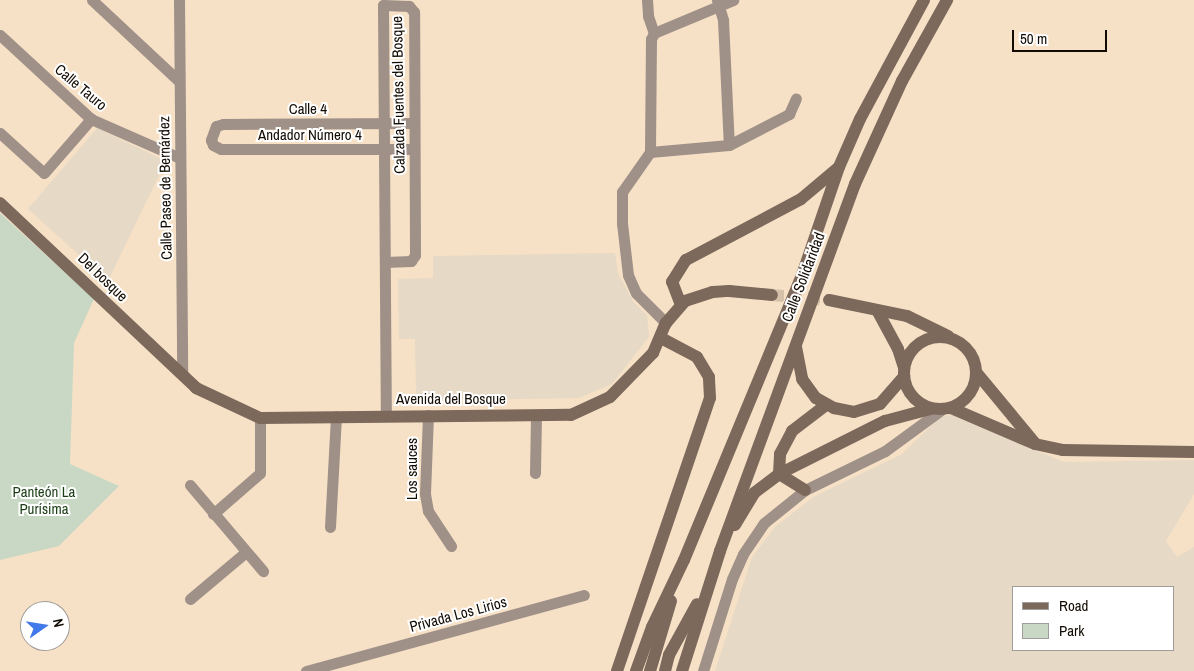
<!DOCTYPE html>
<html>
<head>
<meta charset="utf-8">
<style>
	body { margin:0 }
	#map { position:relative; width:1194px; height:671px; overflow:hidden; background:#f7e1c6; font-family:"Archivo Narrow",sans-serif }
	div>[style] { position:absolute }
	.education>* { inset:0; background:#e6d9c6 }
	.green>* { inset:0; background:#c8d8c5 }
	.secondary-tunnel>* { height:12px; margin-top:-6px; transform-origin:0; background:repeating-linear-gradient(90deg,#d5c1a9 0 12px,transparent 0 18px) }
	.street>* { height:11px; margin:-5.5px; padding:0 5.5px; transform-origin:5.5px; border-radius:5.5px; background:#9f9088 }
	.secondary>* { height:12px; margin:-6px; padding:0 6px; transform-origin:6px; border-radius:6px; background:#7d685c }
	.secondary>.ring { margin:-6px; padding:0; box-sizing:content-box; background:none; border:12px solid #7d685c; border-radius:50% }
	span { translate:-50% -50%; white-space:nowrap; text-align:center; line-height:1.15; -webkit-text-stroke:4px #fff; paint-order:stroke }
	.street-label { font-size:15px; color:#120b03 }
	.park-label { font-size:15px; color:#1b3e15 }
	.legend { position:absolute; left:1012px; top:586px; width:162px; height:65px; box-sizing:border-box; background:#fff; border:1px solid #a09d9a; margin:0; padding:6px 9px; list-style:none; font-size:15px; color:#120b03 }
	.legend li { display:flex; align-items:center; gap:10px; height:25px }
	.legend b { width:25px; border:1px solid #a09d9a }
	.north { position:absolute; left:20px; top:601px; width:50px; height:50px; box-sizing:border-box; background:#fff; border:1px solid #a09d9a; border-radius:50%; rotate:77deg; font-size:14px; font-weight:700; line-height:20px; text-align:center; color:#120b03 }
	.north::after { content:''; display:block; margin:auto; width:18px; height:22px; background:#4179ea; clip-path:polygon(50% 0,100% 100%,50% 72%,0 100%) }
	.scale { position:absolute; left:1012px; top:30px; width:95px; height:22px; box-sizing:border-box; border:2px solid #120b03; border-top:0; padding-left:6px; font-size:15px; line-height:18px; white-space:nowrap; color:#120b03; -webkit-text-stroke:4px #fff; paint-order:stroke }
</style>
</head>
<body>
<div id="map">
	<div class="education">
		<div style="clip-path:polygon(97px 128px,166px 161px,108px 281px,28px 209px)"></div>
		<div style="clip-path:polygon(615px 253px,618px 273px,633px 301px,647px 315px,649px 337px,612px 384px,579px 398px,416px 401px,415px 339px,399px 339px,398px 279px,433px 278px,433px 256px)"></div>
		<div style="clip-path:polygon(evenodd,951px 415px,1064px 462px,1194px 460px,1194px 494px,1166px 541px,1177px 557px,1194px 547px,1194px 671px,715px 671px,752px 557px,775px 527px,813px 497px,902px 454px,939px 418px,951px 415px,1013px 587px,1173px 587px,1173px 650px,1013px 650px,1013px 587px)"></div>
	</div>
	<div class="green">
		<div style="clip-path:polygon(0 213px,94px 299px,74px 343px,70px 464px,119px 486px,59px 546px,0 560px)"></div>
	</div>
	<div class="secondary-tunnel">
		<div style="left:772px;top:295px;width:57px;rotate:5deg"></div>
	</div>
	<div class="street">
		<div style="left:92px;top:0;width:119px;rotate:43deg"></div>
		<div style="left:179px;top:0;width:375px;rotate:89.5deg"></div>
		<div style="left:647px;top:0;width:16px;rotate:86deg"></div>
		<div style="left:648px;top:16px;width:18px;rotate:71deg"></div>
		<div style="left:717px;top:0;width:21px;rotate:73deg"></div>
		<div style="left:723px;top:20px;width:125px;rotate:87.3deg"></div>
		<div style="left:0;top:35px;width:124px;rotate:42.7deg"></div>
		<div style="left:91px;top:119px;width:97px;rotate:23.7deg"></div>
		<div style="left:414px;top:123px;width:191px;rotate:179.7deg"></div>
		<div style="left:223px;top:124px;width:7px;rotate:164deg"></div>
		<div style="left:216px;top:126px;width:15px;rotate:110deg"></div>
		<div style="left:211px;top:140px;width:5px;rotate:68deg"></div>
		<div style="left:213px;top:145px;width:9px;rotate:27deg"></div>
		<div style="left:221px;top:149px;width:193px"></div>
		<div style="left:0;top:133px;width:59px;rotate:42.3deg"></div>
		<div style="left:44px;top:173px;width:72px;rotate:-49deg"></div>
		<div style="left:650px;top:152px;width:79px;rotate:-5.1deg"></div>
		<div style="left:729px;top:145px;width:68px;rotate:-27.3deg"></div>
		<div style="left:789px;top:114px;width:17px;rotate:-66deg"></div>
		<div style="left:385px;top:262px;width:26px;rotate:-2deg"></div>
		<div style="left:411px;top:261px;width:7px;rotate:-56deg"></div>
		<div style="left:415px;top:255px;width:243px;rotate:-90.2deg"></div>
		<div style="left:414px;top:12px;width:8px;rotate:-130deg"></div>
		<div style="left:409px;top:6px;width:26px;rotate:-178deg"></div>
		<div style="left:383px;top:5px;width:411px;rotate:89.6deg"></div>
		<div style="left:666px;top:323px;width:42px;rotate:-135deg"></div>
		<div style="left:636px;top:293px;width:20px;rotate:-114deg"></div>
		<div style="left:628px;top:275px;width:52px;rotate:-96.6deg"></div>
		<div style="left:622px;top:223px;width:31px;rotate:-90deg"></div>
		<div style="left:622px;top:192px;width:49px;rotate:-55deg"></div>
		<div style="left:650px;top:152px;width:113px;rotate:-89.5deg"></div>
		<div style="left:651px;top:39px;width:7px;rotate:-63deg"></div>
		<div style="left:654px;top:33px;width:86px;rotate:-22.7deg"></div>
		<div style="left:428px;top:415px;width:79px;rotate:92.2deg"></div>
		<div style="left:425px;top:494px;width:17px;rotate:80deg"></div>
		<div style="left:428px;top:511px;width:42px;rotate:56.7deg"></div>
		<div style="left:535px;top:473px;width:58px;rotate:-89deg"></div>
		<div style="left:190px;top:485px;width:113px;rotate:49.7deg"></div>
		<div style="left:213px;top:514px;width:62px;rotate:-41.1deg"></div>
		<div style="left:260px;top:473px;width:55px;rotate:-90deg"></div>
		<div style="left:330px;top:527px;width:111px;rotate:-86.9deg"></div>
		<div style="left:190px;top:599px;width:73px;rotate:-40deg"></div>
		<div style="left:306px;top:671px;width:288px;rotate:-15.3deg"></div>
		<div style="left:703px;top:671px;width:96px;rotate:-72.5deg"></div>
		<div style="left:732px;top:579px;width:27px;rotate:-66deg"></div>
		<div style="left:743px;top:554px;width:37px;rotate:-56deg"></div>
		<div style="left:764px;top:523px;width:53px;rotate:-38.8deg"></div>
		<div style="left:805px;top:490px;width:89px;rotate:-26deg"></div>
		<div style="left:885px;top:451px;width:69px;rotate:-36.2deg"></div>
	</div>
	<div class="secondary">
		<div style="left:0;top:203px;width:270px;rotate:43.3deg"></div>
		<div style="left:196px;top:388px;width:71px;rotate:25.1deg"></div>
		<div style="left:260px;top:418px;width:311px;rotate:-0.6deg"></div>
		<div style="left:571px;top:415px;width:43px;rotate:-24.8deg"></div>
		<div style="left:610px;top:397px;width:62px;rotate:-45.7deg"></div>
		<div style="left:653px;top:353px;width:33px;rotate:-67deg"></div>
		<div style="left:666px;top:323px;width:29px;rotate:-49deg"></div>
		<div style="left:685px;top:301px;width:29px;rotate:-18deg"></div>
		<div style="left:713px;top:292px;width:16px;rotate:-4deg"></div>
		<div style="left:729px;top:291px;width:43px;rotate:5.3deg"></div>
		<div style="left:829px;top:300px;width:80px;rotate:11.6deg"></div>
		<div style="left:907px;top:316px;width:46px;rotate:26deg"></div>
		<div style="left:681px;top:305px;width:25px;rotate:-111deg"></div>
		<div style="left:672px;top:282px;width:26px;rotate:-58deg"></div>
		<div style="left:686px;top:260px;width:130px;rotate:-27.9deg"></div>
		<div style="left:801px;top:199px;width:48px;rotate:-40deg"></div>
		<div style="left:878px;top:312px;width:42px;rotate:61.6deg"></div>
		<div style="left:898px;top:349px;width:20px;rotate:72deg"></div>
		<div class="ring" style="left:904px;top:337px;width:60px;height:60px"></div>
		<div style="left:796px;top:347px;width:33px;rotate:79deg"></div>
		<div style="left:802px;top:379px;width:24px;rotate:54deg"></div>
		<div style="left:816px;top:398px;width:21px;rotate:29deg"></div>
		<div style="left:834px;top:408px;width:20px;rotate:11deg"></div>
		<div style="left:854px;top:412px;width:27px;rotate:-17deg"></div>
		<div style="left:880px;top:404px;width:37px;rotate:-49deg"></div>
		<div style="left:976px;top:372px;width:91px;rotate:50.4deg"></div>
		<div style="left:951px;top:408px;width:91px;rotate:23.2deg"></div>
		<div style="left:1035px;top:444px;width:29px;rotate:12deg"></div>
		<div style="left:1063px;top:450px;width:131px;rotate:0.9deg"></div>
		<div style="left:805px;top:490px;width:31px;rotate:-148deg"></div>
		<div style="left:779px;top:474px;width:20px;rotate:-87deg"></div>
		<div style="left:780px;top:454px;width:26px;rotate:-62deg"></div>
		<div style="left:792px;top:431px;width:43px;rotate:-37.4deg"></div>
		<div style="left:735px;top:525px;width:37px;rotate:-59deg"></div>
		<div style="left:754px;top:493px;width:31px;rotate:-37deg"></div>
		<div style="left:779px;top:474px;width:119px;rotate:-26.6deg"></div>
		<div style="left:885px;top:421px;width:47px;rotate:-14.9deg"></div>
		<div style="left:617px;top:671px;width:288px;rotate:-71.2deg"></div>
		<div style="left:710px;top:398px;width:21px;rotate:-93deg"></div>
		<div style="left:709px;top:377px;width:23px;rotate:-121deg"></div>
		<div style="left:697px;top:357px;width:41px;rotate:-152.2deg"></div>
		<div style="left:636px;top:671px;width:47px;rotate:-70deg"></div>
		<div style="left:652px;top:627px;width:74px;rotate:-64.5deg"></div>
		<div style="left:684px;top:560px;width:305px;rotate:-67.5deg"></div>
		<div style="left:801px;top:278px;width:117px;rotate:-71.1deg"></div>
		<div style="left:839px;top:167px;width:52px;rotate:-66.4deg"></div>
		<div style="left:860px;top:119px;width:135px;rotate:-61.7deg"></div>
		<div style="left:650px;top:671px;width:73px;rotate:-73.3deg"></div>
		<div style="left:665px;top:671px;width:16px;rotate:-76deg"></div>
		<div style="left:669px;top:655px;width:58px;rotate:-61.2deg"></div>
		<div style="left:682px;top:671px;width:126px;rotate:-72.4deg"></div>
		<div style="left:720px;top:551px;width:391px;rotate:-69.8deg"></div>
		<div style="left:855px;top:184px;width:113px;rotate:-65.5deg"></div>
		<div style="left:902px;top:81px;width:93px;rotate:-60.9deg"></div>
	</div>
	<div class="street-label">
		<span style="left:81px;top:87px;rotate:40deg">Calle Tauro</span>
		<span style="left:398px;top:95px;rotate:-91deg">Calzada Fuentes del Bosque</span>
		<span style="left:308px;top:109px">Calle 4</span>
		<span style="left:310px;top:135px">Andador Número 4</span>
		<span style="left:165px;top:188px;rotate:-91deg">Calle Paseo de Bernárdez</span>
		<span style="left:103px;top:277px;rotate:44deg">Del bosque</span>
		<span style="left:803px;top:277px;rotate:-69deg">Calle Solidaridad</span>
		<span style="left:451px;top:399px">Avenida del Bosque</span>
		<span style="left:412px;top:469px;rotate:-90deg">Los sauces</span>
		<span style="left:458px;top:614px;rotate:-15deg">Privada Los Lirios</span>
	</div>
	<div class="park-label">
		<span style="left:44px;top:500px">Panteón La<br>Purísima</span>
	</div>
	<ul class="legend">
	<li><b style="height:6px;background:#7d685c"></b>Road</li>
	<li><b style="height:14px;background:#c8d8c5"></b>Park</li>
	</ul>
	<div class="north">N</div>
	<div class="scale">50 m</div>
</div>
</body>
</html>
